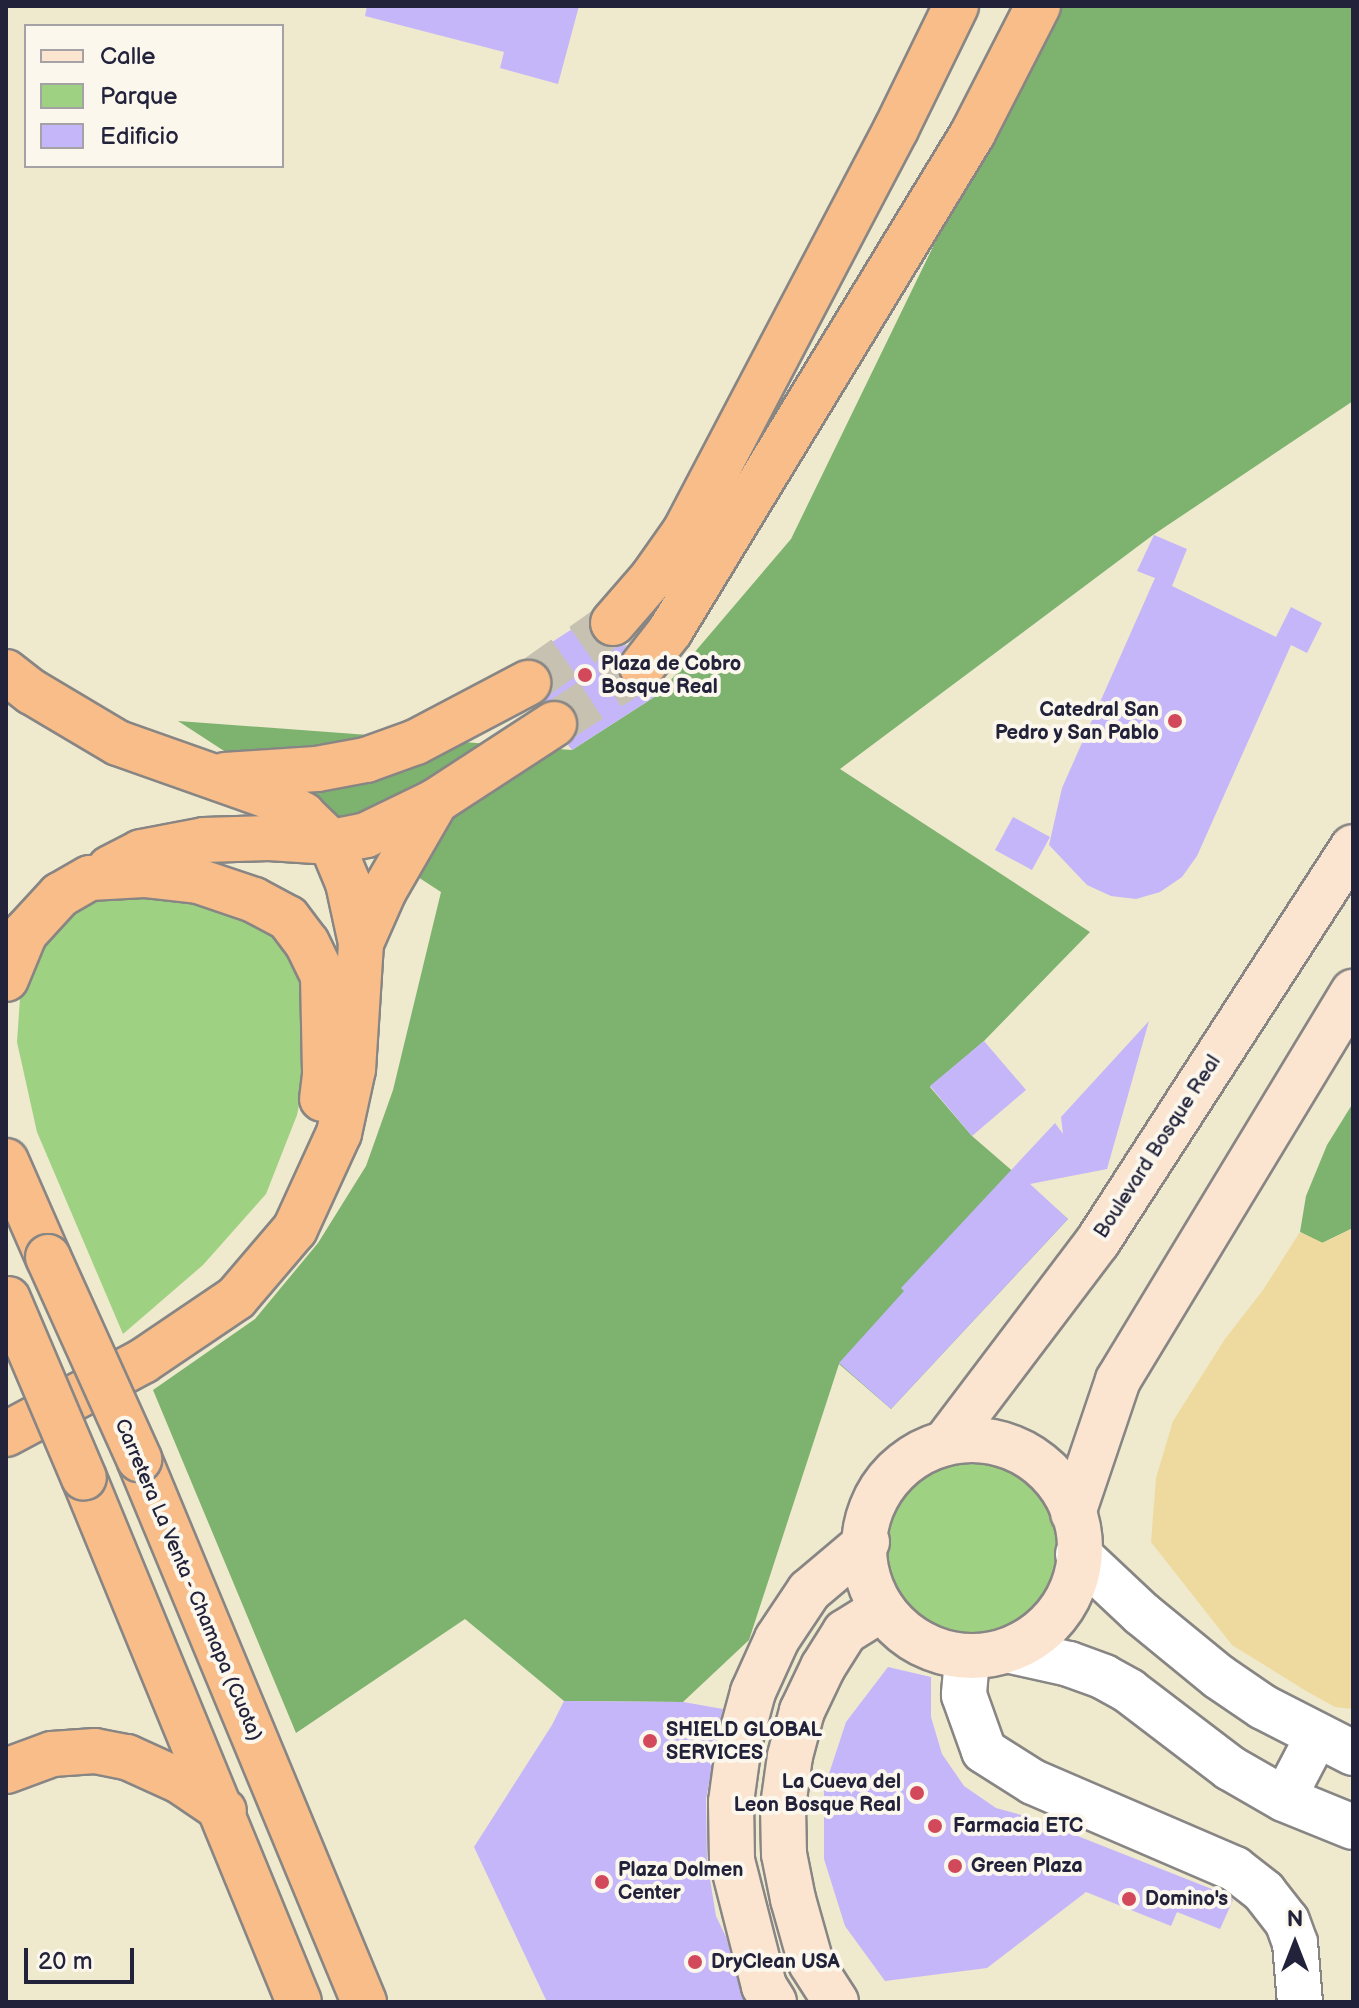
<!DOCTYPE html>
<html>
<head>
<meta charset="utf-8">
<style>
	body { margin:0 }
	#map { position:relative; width:1359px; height:2008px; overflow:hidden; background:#efe9ce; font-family:"Balsamiq Sans",sans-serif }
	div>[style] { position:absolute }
	.green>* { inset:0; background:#9ed181 }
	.forest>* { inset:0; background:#7eb36f }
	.sand>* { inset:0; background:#eeda9e }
	.building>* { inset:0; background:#c4b6f9 }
	.motorway-tunnel>* { height:44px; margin-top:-22px; transform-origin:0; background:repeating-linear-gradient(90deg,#c6c1b1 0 44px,transparent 0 66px) }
	.roads { filter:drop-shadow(2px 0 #888684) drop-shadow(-2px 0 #888684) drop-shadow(0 2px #888684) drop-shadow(0 -2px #888684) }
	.minor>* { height:42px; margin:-21px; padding:0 21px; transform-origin:21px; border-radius:21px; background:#fff }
	.tertiary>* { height:44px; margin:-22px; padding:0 22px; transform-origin:22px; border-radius:22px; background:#fff }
	.secondary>* { height:44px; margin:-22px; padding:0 22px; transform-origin:22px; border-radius:22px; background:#fce5d0 }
	.secondary>.ring { margin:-22px; padding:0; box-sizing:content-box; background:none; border:44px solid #fce5d0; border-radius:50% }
	.motorway>* { height:44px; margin:-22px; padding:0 22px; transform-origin:22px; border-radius:22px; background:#f8bd89 }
	.bridges { filter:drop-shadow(2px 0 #888684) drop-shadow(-2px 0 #888684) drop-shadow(0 2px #888684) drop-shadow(0 -2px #888684) }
	.motorway-bridge>* { height:44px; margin:-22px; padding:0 22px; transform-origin:22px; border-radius:22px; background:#f8bd89 }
	.dots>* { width:22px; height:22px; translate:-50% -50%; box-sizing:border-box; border:4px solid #fbf7ec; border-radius:50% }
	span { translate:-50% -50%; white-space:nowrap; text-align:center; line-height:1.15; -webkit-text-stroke:8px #fbf7ec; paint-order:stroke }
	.poi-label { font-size:20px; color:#22223b; font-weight:700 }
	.left { translate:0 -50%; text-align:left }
	.right { translate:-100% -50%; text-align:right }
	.street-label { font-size:20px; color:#22223b }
	.frame { position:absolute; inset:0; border:8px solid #22223b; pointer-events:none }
	.legend { position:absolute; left:24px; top:24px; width:260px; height:144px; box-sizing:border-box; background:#fbf7ec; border:2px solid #a4a2a5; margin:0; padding:10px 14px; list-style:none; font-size:24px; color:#22223b }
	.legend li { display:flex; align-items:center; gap:16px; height:40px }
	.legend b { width:40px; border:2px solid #a4a2a5 }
	.north { position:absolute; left:1255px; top:1904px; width:80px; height:80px; -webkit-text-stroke:6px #fbf7ec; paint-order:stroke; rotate:0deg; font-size:22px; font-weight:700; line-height:32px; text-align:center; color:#22223b }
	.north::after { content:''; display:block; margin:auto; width:28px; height:36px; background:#22223b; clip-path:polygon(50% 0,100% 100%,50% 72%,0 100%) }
	.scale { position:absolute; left:24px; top:1948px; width:110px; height:36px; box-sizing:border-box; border:4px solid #22223b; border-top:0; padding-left:10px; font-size:24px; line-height:28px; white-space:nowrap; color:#22223b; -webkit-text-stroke:6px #fbf7ec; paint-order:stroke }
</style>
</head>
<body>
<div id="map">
	<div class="green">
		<div style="clip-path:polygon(98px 892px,193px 894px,280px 935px,307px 987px,303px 1085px,297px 1115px,266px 1194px,203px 1265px,123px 1334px,37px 1132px,17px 1042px,21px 984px,34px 940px)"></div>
		<div style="clip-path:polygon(953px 1457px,996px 1459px,1032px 1481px,1055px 1519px,1059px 1553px,1051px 1587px,1032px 1615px,1005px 1633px,967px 1640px,940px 1634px,917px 1620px,898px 1598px,888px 1574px,884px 1548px,889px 1517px,903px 1490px,926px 1469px)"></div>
	</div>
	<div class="forest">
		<div style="clip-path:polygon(1050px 6px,1353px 6px,1353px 401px,1153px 535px,840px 769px,1090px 932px,984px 1041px,930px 1087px,972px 1136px,1068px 1219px,891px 1409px,839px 1364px,749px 1640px,683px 1702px,564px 1701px,465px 1619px,296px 1733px,153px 1390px,255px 1319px,318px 1243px,366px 1166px,393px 1090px,441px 892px,178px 721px,572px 750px,659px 694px,791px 539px)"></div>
		<div style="clip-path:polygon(1353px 1103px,1353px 1228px,1322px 1243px,1300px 1232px,1306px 1196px,1327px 1145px)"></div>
	</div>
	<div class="sand">
		<div style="clip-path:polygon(1353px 1228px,1353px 1709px,1335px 1707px,1306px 1691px,1232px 1645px,1151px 1542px,1156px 1478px,1173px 1421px,1225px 1339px,1263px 1290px,1300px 1232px,1323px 1243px)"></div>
	</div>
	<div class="building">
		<div style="clip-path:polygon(367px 6px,579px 6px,558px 84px,500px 68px,504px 52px,365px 16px)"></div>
		<div style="clip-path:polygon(1154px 535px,1187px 549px,1172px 586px,1168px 584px,1276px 637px,1291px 607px,1322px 623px,1307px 653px,1291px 645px,1197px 856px,1182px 877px,1160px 892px,1136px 899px,1111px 896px,1087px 885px,1049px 845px,1062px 788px,1155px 578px,1137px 571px)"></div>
		<div style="clip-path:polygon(589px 618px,590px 632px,597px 642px,609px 648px,627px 645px,617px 664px,619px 677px,626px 686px,639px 692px,655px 687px,659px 694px,572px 750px,568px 745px,576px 736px,579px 723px,575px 711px,565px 701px,543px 702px,553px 685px,550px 672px,541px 662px,526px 659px)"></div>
		<div style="clip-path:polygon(1013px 817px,1050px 837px,1032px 870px,995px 850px)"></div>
		<div style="clip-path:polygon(1149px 1021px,1107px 1169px,1030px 1184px,1068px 1219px,891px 1409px,839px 1363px,904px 1291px,901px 1288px,1055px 1123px,1063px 1134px,1061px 1117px)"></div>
		<div style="clip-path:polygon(984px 1041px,1026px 1090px,972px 1136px,930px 1086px)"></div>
		<div style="clip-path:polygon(888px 1667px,931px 1677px,931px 1717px,942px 1754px,964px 1786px,996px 1808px,1032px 1818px,1227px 1895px,1233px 1900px,1220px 1929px,1177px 1912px,1171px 1926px,1086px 1892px,987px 1968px,885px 1981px,845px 1926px,824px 1859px,824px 1789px,846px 1722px)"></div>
		<div style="clip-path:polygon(564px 1701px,683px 1702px,723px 1709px,706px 1799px,707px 1861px,716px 1916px,726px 1937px,745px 2002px,547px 2002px,474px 1847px,552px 1725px)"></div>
	</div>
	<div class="motorway-tunnel">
		<div style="left:528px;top:683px;width:104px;rotate:-35.2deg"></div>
		<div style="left:554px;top:724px;width:105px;rotate:-32.9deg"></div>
	</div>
	<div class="roads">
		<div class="minor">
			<div style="left:1284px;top:1799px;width:71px;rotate:-62.4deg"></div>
		</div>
		<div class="tertiary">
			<div style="left:1078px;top:1554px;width:88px;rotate:43.2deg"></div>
			<div style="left:1142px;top:1614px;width:99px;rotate:39.3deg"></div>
			<div style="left:1219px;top:1677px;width:53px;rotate:34.3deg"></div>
			<div style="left:1263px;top:1707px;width:101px;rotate:27.1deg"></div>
			<div style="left:1011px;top:1651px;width:59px;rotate:12.6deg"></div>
			<div style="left:1069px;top:1664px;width:37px;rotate:20deg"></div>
			<div style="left:1104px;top:1677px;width:29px;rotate:29deg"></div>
			<div style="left:1129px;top:1691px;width:127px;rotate:37.3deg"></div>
			<div style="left:1230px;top:1768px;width:62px;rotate:29.9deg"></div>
			<div style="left:1284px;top:1799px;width:74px;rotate:22.1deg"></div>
			<div style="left:967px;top:1659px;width:36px;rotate:95deg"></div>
			<div style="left:964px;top:1695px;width:59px;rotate:70.3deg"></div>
			<div style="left:984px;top:1751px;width:58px;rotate:32.3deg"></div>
			<div style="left:1033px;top:1782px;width:220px;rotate:23.3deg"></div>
			<div style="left:1235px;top:1869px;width:37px;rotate:38deg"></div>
			<div style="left:1264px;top:1892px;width:37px;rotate:52deg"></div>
			<div style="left:1287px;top:1921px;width:23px;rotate:70deg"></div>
			<div style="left:1295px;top:1943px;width:59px;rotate:85.2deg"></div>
		</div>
		<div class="secondary">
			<div style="left:949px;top:1438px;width:247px;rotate:-52.9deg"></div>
			<div style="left:1098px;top:1241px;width:469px;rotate:-57.1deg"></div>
			<div class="ring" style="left:864px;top:1440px;width:172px;height:172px"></div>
			<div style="left:1073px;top:1513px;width:140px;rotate:-71.3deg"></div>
			<div style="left:1118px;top:1380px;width:454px;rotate:-58.8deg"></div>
			<div style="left:774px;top:2002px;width:19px;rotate:-122deg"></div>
			<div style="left:764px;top:1986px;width:130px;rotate:-104.3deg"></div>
			<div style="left:732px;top:1860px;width:58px;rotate:-91deg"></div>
			<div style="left:731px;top:1802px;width:59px;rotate:-82.1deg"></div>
			<div style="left:739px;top:1744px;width:54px;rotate:-74.9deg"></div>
			<div style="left:753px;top:1692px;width:58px;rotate:-65.6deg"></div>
			<div style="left:777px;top:1639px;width:58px;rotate:-56.3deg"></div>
			<div style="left:809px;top:1591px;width:76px;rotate:-40.2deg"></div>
			<div style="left:836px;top:2002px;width:46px;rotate:-122.7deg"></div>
			<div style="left:811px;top:1963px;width:66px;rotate:-105.7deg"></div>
			<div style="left:793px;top:1899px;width:46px;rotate:-101.3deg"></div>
			<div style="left:784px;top:1854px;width:48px;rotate:-91.2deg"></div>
			<div style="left:783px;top:1806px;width:50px;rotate:-82deg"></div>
			<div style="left:790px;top:1756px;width:47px;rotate:-75.1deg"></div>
			<div style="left:802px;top:1711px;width:49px;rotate:-64.5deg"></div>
			<div style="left:823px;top:1667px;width:41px;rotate:-57.8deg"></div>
			<div style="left:845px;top:1632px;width:44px;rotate:-31.9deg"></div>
		</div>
		<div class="motorway">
			<div style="left:613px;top:623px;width:60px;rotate:-49.1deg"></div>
			<div style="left:652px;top:578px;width:57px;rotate:-54.9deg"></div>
			<div style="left:685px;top:531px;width:454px;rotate:-62.3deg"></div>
			<div style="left:896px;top:129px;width:137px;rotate:-64deg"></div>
			<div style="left:642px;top:667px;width:46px;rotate:-52.1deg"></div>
			<div style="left:670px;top:631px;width:583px;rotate:-58.68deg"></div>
			<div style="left:973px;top:133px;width:143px;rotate:-62.9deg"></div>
			<div style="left:6px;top:672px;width:33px;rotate:38deg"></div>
			<div style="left:32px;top:692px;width:100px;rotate:30.7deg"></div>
			<div style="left:118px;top:743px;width:159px;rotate:19.5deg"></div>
			<div style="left:268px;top:796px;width:40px;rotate:28deg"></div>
			<div style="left:303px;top:815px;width:39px;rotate:44deg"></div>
			<div style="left:331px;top:842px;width:44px;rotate:67.5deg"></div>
			<div style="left:348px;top:883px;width:61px;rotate:77.8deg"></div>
			<div style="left:361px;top:943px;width:126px;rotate:93.6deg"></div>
			<div style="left:353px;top:1069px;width:66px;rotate:102.3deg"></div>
			<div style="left:339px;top:1133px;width:106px;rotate:114.6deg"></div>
			<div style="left:295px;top:1229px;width:91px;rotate:130.5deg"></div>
			<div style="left:236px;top:1298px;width:112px;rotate:145.9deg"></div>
			<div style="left:143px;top:1361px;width:155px;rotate:151.9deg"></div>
			<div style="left:225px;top:775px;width:92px;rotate:-3.7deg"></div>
			<div style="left:317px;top:769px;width:50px;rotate:-10.4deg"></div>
			<div style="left:366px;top:760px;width:53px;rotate:-19.8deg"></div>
			<div style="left:416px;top:742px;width:127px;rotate:-27.8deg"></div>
			<div style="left:110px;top:868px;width:35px;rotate:-27deg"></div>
			<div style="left:141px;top:852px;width:64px;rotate:-10.8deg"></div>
			<div style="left:204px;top:840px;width:65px;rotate:-1.8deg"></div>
			<div style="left:269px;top:838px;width:62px;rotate:3.7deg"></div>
			<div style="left:331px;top:842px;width:36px;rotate:-11deg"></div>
			<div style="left:366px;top:835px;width:78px;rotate:-25.9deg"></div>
			<div style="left:436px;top:801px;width:141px;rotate:-33.1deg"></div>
			<div style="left:361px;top:943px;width:57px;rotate:-66.1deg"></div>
			<div style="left:384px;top:891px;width:104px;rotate:-60deg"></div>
			<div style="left:6px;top:979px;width:50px;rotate:-67.6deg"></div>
			<div style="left:25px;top:933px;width:52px;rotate:-47.4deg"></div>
			<div style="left:60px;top:895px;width:34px;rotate:-30deg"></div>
			<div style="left:90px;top:878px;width:54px;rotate:-3.2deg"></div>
			<div style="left:144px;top:875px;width:54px;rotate:6.3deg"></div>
			<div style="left:198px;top:881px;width:59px;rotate:18.7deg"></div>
			<div style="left:254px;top:900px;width:38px;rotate:28deg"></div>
			<div style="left:288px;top:918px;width:31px;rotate:53deg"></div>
			<div style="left:307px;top:943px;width:37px;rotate:64deg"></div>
			<div style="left:323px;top:976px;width:99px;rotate:88.8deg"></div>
			<div style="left:325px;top:1075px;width:24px;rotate:97deg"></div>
			<div style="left:6px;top:1161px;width:105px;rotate:66.4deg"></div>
			<div style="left:139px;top:1459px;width:588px;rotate:67.49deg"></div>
			<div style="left:84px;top:1478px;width:566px;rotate:67.69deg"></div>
			<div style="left:6px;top:1771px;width:49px;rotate:-20.3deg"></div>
			<div style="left:52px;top:1754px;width:43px;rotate:-4deg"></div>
			<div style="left:95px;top:1751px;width:33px;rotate:11deg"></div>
			<div style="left:127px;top:1757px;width:58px;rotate:24.4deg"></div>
			<div style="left:180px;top:1781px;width:53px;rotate:34.3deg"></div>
		</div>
	</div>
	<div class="bridges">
		<div class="motorway-bridge">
			<div style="left:48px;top:1257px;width:222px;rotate:65.7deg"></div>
			<div style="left:8px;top:1299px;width:194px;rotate:67deg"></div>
		</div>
	</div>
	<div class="dots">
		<div style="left:585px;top:675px;background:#d1495b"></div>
		<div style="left:1175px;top:721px;background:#d1495b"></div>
		<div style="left:650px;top:1741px;background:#d1495b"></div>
		<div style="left:917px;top:1793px;background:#d1495b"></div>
		<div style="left:935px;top:1826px;background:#d1495b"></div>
		<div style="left:955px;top:1866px;background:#d1495b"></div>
		<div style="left:602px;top:1882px;background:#d1495b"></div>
		<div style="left:1129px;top:1899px;background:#d1495b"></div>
		<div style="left:695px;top:1962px;background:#d1495b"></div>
	</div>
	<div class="poi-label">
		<span class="left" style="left:601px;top:676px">Plaza de Cobro<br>Bosque Real</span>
		<span class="right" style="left:1159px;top:722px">Catedral San<br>Pedro y San Pablo</span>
		<span class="left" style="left:666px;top:1742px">SHIELD GLOBAL<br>SERVICES</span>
		<span class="right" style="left:901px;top:1794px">La Cueva del<br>Leon Bosque Real</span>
		<span class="left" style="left:953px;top:1826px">Farmacia ETC</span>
		<span class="left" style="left:971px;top:1866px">Green Plaza</span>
		<span class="left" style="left:618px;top:1882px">Plaza Dolmen<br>Center</span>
		<span class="left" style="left:1145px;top:1899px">Domino's</span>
		<span class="left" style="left:711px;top:1962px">DryClean USA</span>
	</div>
	<div class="street-label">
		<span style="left:1158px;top:1147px;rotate:-57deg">Boulevard Bosque Real</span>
		<span style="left:188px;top:1580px;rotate:67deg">Carretera La Venta - Chamapa (Cuota)</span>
	</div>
	<div class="frame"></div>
	<ul class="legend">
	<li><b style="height:10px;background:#fce5d0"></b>Calle</li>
	<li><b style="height:22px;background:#9ed181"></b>Parque</li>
	<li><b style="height:22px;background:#c4b6f9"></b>Edificio</li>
	</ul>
	<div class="north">N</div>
	<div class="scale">20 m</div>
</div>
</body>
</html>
